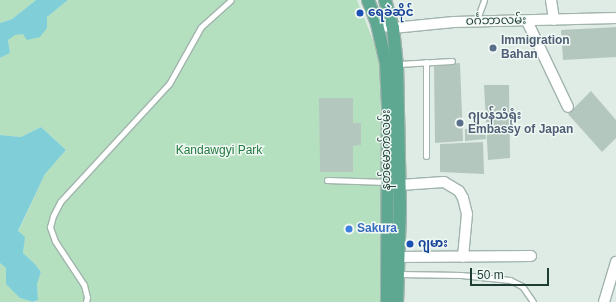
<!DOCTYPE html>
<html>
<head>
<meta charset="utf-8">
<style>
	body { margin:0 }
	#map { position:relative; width:616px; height:302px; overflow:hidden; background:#dfece6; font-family:Helvetica,"Noto Sans Myanmar",sans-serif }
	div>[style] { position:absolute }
	.green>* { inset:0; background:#b5e0bf }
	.water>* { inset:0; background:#80cfd8 }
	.building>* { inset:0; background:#b4c7be }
	.roads { filter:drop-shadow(1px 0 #a1b4ad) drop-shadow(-1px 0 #a1b4ad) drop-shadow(0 1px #a1b4ad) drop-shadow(0 -1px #a1b4ad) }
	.lane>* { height:5px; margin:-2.5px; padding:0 2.5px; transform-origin:2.5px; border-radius:2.5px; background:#fff }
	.street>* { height:10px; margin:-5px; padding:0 5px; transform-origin:5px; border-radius:5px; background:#fff }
	.primary>* { height:12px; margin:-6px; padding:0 6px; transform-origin:6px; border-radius:6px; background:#5ea791 }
	.dots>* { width:11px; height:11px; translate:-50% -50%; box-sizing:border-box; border:2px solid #f0f8f4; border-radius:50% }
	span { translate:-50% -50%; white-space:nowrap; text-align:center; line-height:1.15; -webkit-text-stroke:3px #f0f8f4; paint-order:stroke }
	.transit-label { font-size:12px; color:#164399; font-weight:700 }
	.left { translate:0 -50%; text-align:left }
	.street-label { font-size:12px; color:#1e3e34 }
	.service-label { font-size:12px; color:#4e5e75; font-weight:700 }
	.park-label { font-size:12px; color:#247941 }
	.shop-label { font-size:12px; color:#366cbe; font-weight:700 }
	.scale { position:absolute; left:470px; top:268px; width:79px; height:18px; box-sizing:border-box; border:2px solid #1e3e34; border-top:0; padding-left:5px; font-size:12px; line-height:14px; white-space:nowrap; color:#1e3e34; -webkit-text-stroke:3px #f0f8f4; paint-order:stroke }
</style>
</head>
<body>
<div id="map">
	<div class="green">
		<div style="clip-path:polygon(0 0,36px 0,12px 19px,0 23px)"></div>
		<div style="clip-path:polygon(68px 0,357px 0,380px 58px,383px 302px,35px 302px,38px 300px,37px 284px,41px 272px,35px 264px,23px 253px,24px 237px,18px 232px,45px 174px,66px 150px,41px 127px,21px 137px,0 135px,0 58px,10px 53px,8px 40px,15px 34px,23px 34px,47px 28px,47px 17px)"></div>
		<div style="clip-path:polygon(0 263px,6px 268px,20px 298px,33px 302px,0 302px)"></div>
	</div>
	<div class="water">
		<div style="clip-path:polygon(36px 0,68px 0,47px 17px,47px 28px,40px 37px,27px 40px,23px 34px,15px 35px,8px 40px,10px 53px,0 58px,0 23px,12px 19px)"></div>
		<div style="clip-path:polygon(41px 127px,66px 150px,45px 174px,18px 231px,25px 237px,23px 253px,35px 264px,41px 272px,37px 284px,38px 300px,33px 302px,20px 298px,6px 284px,6px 268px,0 263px,0 135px,21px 137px)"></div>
	</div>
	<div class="building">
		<div style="clip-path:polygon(616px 27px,616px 57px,563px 60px,561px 30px)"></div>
		<div style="clip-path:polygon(460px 63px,463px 141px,435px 143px,434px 65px)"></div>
		<div style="clip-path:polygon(484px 85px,509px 85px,510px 158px,488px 160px)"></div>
		<div style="clip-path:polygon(591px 91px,616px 120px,616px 138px,602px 152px,568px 114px)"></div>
		<div style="clip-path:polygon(319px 98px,353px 98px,353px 123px,361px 123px,361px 145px,353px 146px,353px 172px,320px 172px)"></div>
		<div style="clip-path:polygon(465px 129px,485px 129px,486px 139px,465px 141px)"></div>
		<div style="clip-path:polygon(483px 142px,484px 174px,440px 172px,440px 144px)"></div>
	</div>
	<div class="roads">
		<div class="lane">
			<div style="left:476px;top:22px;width:23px;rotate:-70deg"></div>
			<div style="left:426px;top:62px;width:94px;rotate:90deg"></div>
			<div style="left:398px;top:64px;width:54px;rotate:-3.2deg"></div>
			<div style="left:327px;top:180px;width:60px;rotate:1.9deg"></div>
			<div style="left:399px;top:274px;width:62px;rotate:0.9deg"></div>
			<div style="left:461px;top:275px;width:49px;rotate:5.8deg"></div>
			<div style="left:510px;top:280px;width:13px;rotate:27deg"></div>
			<div style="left:522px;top:286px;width:19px;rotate:55deg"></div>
			<div style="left:86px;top:302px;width:5px;rotate:-79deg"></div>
			<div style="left:87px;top:297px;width:12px;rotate:-104deg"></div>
			<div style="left:84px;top:285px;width:53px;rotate:-123.4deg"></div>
			<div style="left:55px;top:241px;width:15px;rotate:-110deg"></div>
			<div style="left:50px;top:227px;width:11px;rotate:-75deg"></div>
			<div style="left:53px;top:216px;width:16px;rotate:-63deg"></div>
			<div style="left:60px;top:202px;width:161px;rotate:-47.3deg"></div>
			<div style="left:169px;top:84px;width:65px;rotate:-60.7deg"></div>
			<div style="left:201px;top:27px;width:40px;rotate:-42deg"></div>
		</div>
		<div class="street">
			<div style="left:551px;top:0;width:20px;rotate:81deg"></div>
			<div style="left:527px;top:21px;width:95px;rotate:64.5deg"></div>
			<div style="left:377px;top:24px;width:16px;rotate:14deg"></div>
			<div style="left:393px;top:28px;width:61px;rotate:-5.6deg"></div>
			<div style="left:454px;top:22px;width:162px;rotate:-1.4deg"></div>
			<div style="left:400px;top:185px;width:44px;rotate:-3.9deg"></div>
			<div style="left:444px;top:182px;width:17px;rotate:31deg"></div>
			<div style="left:459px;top:191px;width:8px;rotate:60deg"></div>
			<div style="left:463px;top:198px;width:16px;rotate:76deg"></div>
			<div style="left:467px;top:214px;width:43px;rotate:95.3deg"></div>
			<div style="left:399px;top:257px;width:132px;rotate:-0.4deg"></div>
			<div style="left:604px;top:302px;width:42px;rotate:-73.3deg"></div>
		</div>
		<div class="primary">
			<div style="left:368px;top:0;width:26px;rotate:69deg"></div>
			<div style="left:377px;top:24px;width:39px;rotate:77deg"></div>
			<div style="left:386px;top:62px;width:44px;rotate:87.4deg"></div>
			<div style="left:388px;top:106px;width:196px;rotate:90.3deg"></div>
			<div style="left:385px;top:0;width:29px;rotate:74deg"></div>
			<div style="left:393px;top:28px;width:36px;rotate:84deg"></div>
			<div style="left:397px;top:64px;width:144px;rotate:88.8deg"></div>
			<div style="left:400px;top:208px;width:94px;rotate:91.8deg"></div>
		</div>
	</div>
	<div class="dots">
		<div style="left:360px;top:13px;background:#1a4fb4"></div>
		<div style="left:493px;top:48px;background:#5c6f8a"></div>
		<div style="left:460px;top:123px;background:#5c6f8a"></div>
		<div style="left:349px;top:229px;background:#3f7fe0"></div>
		<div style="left:410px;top:244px;background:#1a4fb4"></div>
	</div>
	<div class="transit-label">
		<span class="left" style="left:368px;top:13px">ရေခဲဆိုင်</span>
		<span class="left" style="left:418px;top:244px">ဂျမား</span>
	</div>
	<div class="street-label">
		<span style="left:496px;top:21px;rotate:-1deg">ဝင်္ဂဘာလမ်း</span>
		<span style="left:387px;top:150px;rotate:-90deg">နတ်မောက်လမ်း</span>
	</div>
	<div class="service-label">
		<span class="left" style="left:501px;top:48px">Immigration<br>Bahan</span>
		<span class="left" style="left:468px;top:123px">ဂျပန်သံရုံး<br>Embassy of Japan</span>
	</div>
	<div class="park-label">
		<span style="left:219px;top:151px">Kandawgyi Park</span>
	</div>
	<div class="shop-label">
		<span class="left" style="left:357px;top:229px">Sakura</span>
	</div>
	<div class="scale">50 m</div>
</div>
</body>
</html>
